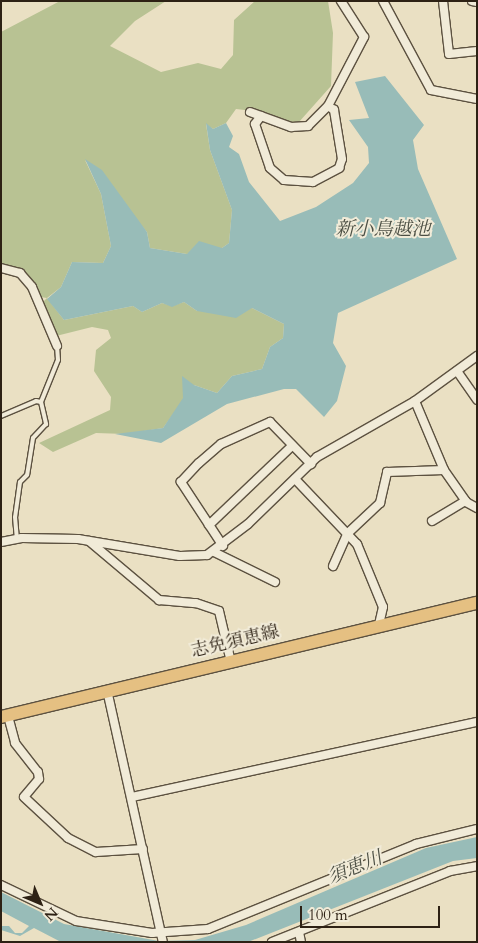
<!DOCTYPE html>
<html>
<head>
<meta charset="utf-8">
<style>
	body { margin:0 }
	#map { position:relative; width:478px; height:943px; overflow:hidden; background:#eae0c3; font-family:Cardo,"Noto Serif JP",serif }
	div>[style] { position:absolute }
	.green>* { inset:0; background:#b8c293 }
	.water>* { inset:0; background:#98bcb8 }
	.roads { filter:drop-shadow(1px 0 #5c5140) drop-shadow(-1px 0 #5c5140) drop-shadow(0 1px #5c5140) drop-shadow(0 -1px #5c5140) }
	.lane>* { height:4px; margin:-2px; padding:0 2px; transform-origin:2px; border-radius:2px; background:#f1ebd8 }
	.street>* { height:8px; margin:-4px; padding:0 4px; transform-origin:4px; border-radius:4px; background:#f1ebd8 }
	.primary>* { height:12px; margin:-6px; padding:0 6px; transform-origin:6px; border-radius:6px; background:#e5c082 }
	span { translate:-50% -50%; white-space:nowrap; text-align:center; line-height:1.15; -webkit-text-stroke:4px #f1ebd8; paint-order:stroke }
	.street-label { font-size:18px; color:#2d2114 }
	.water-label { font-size:19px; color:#4d5045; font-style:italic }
	.frame { position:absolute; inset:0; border:2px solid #2d2114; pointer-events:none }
	.north { position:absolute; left:15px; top:878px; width:50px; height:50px; -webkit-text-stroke:4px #f1ebd8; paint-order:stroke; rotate:135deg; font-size:14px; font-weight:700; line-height:20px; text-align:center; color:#2d2114 }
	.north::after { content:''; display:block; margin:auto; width:18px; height:22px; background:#2d2114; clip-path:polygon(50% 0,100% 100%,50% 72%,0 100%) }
	.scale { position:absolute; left:300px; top:906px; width:140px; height:22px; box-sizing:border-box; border:2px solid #2d2114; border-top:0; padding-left:6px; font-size:15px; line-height:18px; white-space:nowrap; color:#2d2114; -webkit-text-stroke:4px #f1ebd8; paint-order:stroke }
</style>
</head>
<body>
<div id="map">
	<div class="green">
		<div style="clip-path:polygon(60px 1px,166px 1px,135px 21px,110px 46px,161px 72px,198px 63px,221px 69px,233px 55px,234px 20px,255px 1px,328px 1px,333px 33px,331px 86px,299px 122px,286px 124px,262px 112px,236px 109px,226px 123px,213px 129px,206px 124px,210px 150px,232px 210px,229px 243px,222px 248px,187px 254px,150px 248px,147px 232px,85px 160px,101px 194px,111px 246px,103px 263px,72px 262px,61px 287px,47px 298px,64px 320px,133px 306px,142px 312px,162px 303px,172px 306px,184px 302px,197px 311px,252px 308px,284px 324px,283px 338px,270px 347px,262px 369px,232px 376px,217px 393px,194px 385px,163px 428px,125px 434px,96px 433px,53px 452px,39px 443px,110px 410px,111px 397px,94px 371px,96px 350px,111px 338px,108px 330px,92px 327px,56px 336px,42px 303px,47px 298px,40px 297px,25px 271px,1px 263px,1px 32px)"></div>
	</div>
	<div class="water">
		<div style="clip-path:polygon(385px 76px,424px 125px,413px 140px,418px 169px,457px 259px,338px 313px,333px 343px,346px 366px,337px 401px,324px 417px,296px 389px,284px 389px,227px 404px,161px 443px,115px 434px,163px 428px,183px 398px,182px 376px,194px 385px,217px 393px,232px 376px,262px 369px,270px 347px,283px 338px,284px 324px,252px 308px,236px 318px,197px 311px,184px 302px,172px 307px,162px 303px,142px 312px,133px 306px,64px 320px,47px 299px,61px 287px,72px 262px,103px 263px,111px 246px,101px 194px,85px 159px,102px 170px,147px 232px,150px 248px,187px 254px,199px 241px,222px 248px,229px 243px,232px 210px,210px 150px,206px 123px,213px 129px,226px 123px,233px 136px,229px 147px,239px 154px,249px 182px,280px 221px,316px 207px,353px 183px,369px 163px,368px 147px,349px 120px,369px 118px,355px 82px)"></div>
		<div style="clip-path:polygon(477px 837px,477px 858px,453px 861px,248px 942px,61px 942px,34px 928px,20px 936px,1px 930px,1px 926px,9px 926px,15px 933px,22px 933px,29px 926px,1px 911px,1px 892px,64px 924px,159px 941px,195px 940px,246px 925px,426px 848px)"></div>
	</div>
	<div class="roads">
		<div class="lane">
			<div style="left:41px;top:402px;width:45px;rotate:-68deg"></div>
			<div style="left:58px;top:360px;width:14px;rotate:-94deg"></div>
			<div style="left:1px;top:416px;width:38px;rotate:-23deg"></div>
			<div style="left:36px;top:401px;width:5px;rotate:11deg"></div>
			<div style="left:41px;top:402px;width:23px;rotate:77deg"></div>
			<div style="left:46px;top:424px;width:19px;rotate:133deg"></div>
			<div style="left:33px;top:438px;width:37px;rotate:99deg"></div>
			<div style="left:27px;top:475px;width:10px;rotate:135deg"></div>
			<div style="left:20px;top:482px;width:35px;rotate:98deg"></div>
			<div style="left:15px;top:517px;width:22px;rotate:85deg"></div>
		</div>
		<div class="street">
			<div style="left:383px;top:1px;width:101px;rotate:61.7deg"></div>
			<div style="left:431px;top:90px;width:47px;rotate:11.1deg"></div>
			<div style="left:443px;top:1px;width:53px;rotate:83.5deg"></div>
			<div style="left:449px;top:54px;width:28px;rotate:-6deg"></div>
			<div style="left:472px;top:1px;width:5px;rotate:11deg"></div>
			<div style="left:250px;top:112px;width:44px;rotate:20.1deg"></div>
			<div style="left:291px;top:127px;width:17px;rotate:-3deg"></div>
			<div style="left:308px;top:126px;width:28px;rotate:-45deg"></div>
			<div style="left:328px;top:106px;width:78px;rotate:-62.4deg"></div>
			<div style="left:364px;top:37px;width:43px;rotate:-122.6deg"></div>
			<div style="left:261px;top:116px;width:10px;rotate:127deg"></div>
			<div style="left:255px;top:124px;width:46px;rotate:71.2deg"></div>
			<div style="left:270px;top:168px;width:18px;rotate:41deg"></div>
			<div style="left:284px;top:180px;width:29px;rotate:4deg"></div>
			<div style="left:313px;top:182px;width:30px;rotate:-28deg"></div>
			<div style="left:339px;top:168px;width:9px;rotate:-72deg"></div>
			<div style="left:342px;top:159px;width:50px;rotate:-99.3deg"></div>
			<div style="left:334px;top:110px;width:7px;rotate:-146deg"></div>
			<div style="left:1px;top:268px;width:20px;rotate:15deg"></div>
			<div style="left:20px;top:273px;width:18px;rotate:49deg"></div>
			<div style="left:32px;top:287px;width:64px;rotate:67deg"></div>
			<div style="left:457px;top:371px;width:35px;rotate:55deg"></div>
			<div style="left:415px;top:401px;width:75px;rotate:67.2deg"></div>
			<div style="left:444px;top:470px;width:39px;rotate:55deg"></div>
			<div style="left:466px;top:502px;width:13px;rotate:29deg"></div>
			<div style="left:295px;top:479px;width:90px;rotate:46.4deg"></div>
			<div style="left:357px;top:544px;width:68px;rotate:67.6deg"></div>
			<div style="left:383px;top:607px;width:18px;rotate:103deg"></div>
			<div style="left:432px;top:521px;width:39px;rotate:-31deg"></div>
			<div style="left:209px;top:525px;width:115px;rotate:-43.6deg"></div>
			<div style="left:89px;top:541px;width:92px;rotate:40.1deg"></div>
			<div style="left:159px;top:600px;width:37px;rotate:5deg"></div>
			<div style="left:196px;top:603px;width:24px;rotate:19deg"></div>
			<div style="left:219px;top:611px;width:52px;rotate:76.8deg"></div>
			<div style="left:1px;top:542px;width:21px;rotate:-11deg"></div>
			<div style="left:22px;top:538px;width:56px;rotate:1deg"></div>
			<div style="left:78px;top:539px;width:103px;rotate:9.5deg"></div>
			<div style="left:180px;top:556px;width:27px;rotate:-2deg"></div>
			<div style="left:207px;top:555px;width:51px;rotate:-37.1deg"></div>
			<div style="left:248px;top:524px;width:96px;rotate:-44.2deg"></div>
			<div style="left:317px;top:457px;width:113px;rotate:-29.7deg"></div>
			<div style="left:415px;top:401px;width:77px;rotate:-36deg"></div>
			<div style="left:223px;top:546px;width:77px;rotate:-123.3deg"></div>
			<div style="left:181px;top:482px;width:26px;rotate:-47deg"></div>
			<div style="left:199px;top:463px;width:29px;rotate:-41deg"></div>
			<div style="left:221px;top:444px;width:54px;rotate:-24.2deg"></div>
			<div style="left:270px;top:422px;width:59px;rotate:45.7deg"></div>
			<div style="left:214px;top:552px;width:68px;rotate:26.2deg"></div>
			<div style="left:333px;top:566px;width:36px;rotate:-66deg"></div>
			<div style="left:348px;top:533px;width:44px;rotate:-43.2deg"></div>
			<div style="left:380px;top:503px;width:32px;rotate:-77deg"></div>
			<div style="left:387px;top:472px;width:57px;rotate:-2deg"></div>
			<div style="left:107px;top:690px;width:258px;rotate:77.5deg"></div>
			<div style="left:8px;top:716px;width:28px;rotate:75deg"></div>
			<div style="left:15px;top:743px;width:37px;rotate:52deg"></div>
			<div style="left:38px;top:772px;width:7px;rotate:82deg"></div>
			<div style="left:39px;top:779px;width:23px;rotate:130deg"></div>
			<div style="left:24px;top:797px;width:60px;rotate:43deg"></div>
			<div style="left:68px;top:838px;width:31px;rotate:27deg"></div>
			<div style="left:96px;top:852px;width:47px;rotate:-3.7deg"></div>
			<div style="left:132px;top:797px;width:353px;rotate:-12.3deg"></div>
			<div style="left:1px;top:885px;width:83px;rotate:25.6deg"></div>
			<div style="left:76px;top:921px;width:77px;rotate:9deg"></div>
			<div style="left:152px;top:933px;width:56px;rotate:-4.1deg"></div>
			<div style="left:208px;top:929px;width:225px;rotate:-22.2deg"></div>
			<div style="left:416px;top:844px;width:63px;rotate:-13.8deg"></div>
			<div style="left:299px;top:932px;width:10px;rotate:79deg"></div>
			<div style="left:272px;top:942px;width:192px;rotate:-21.7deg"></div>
			<div style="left:450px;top:871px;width:27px;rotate:-10deg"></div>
		</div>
		<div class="primary">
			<div style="left:1px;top:717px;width:489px;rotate:-13.5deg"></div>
		</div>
	</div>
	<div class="street-label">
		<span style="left:235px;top:642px;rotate:-13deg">志免須恵線</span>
	</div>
	<div class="water-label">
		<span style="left:383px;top:230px">新小鳥越池</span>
		<span style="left:355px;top:868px;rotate:-22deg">須恵川</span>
	</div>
	<div class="frame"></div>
	<div class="north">N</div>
	<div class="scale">100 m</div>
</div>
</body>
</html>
